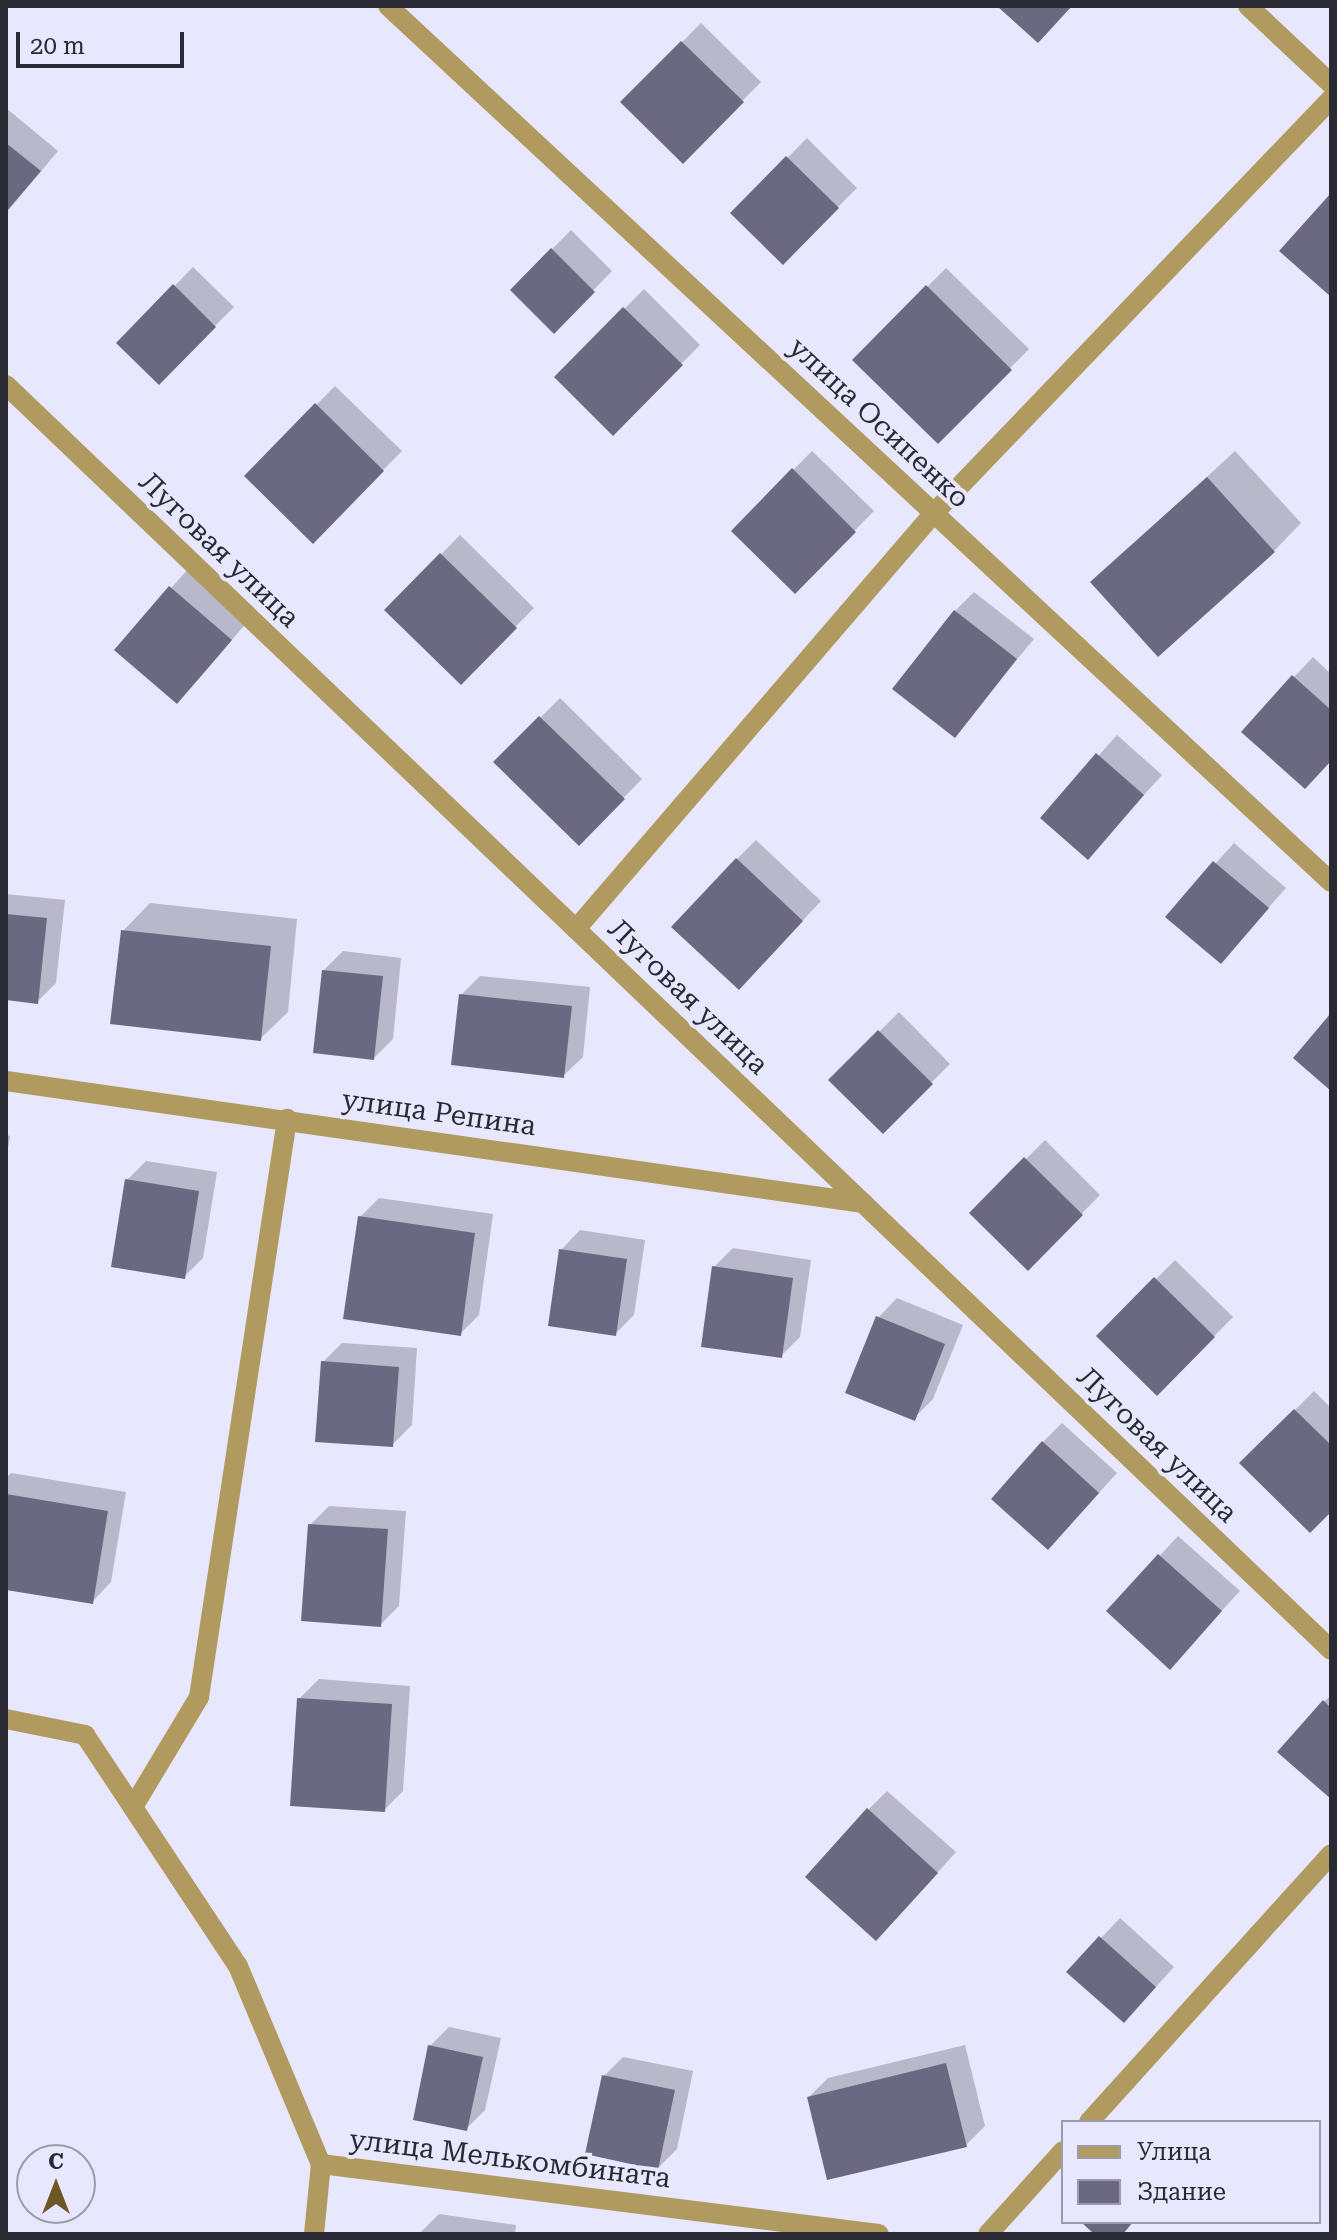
<!DOCTYPE html>
<html>
<head>
<meta charset="utf-8">
<style>
	body { margin:0 }
	#map { position:relative; width:1337px; height:2240px; overflow:hidden; background:#e7e7fd; font-family:"Roboto Serif",serif }
	div>[style] { position:absolute }
	.shadow>* { inset:0; background:#0003 }
	.building>* { inset:0; background:#6a6981 }
	.minor>* { height:20px; margin:-10px; padding:0 10px; transform-origin:10px; border-radius:10px; background:#b19a60 }
	span { translate:-50% -50%; white-space:nowrap; text-align:center; line-height:1.15; -webkit-text-stroke:8px #e7e7fd; paint-order:stroke }
	.street-label { font-size:28px; color:#2a2a34 }
	.frame { position:absolute; inset:0; border:8px solid #2a2a34; pointer-events:none }
	.legend { position:absolute; left:1061px; top:2120px; width:260px; height:104px; box-sizing:border-box; background:#e7e7fd; border:2px solid #9b9bad; margin:0; padding:10px 14px; list-style:none; font-size:24px; color:#2a2a34 }
	.legend li { display:flex; align-items:center; gap:16px; height:40px }
	.legend b { width:40px; border:2px solid #9b9bad }
	.north { position:absolute; left:16px; top:2144px; width:80px; height:80px; box-sizing:border-box; background:#e7e7fd; border:2px solid #9b9bad; border-radius:50%; rotate:0deg; font-size:22px; font-weight:700; line-height:32px; text-align:center; color:#2a2a34 }
	.north::after { content:''; display:block; margin:auto; width:28px; height:36px; background:#6c5827; clip-path:polygon(50% 0,100% 100%,50% 72%,0 100%) }
	.scale { position:absolute; left:16px; top:32px; width:168px; height:36px; box-sizing:border-box; border:4px solid #2a2a34; border-top:0; padding-left:10px; font-size:24px; line-height:28px; white-space:nowrap; color:#2a2a34; -webkit-text-stroke:6px #e7e7fd; paint-order:stroke }
</style>
</head>
<body>
<div id="map">
	<div class="shadow">
		<div style="clip-path:polygon(701px 23px,761px 82px,683px 161px,623px 102px)"></div>
		<div style="clip-path:polygon(6px 108px,58px 151px,6px 213px)"></div>
		<div style="clip-path:polygon(807px 138px,857px 188px,783px 262px,733px 213px)"></div>
		<div style="clip-path:polygon(571px 230px,612px 271px,554px 331px,512px 290px)"></div>
		<div style="clip-path:polygon(193px 267px,234px 307px,159px 382px,119px 343px)"></div>
		<div style="clip-path:polygon(946px 268px,1029px 349px,938px 441px,855px 360px)"></div>
		<div style="clip-path:polygon(644px 289px,700px 345px,613px 433px,557px 377px)"></div>
		<div style="clip-path:polygon(335px 386px,402px 451px,313px 541px,247px 476px)"></div>
		<div style="clip-path:polygon(812px 451px,874px 511px,795px 591px,733px 531px)"></div>
		<div style="clip-path:polygon(1235px 451px,1301px 523px,1274px 551px,1093px 582px)"></div>
		<div style="clip-path:polygon(460px 535px,534px 608px,461px 682px,387px 610px)"></div>
		<div style="clip-path:polygon(189px 568px,249px 620px,196px 682px,117px 649px)"></div>
		<div style="clip-path:polygon(974px 592px,1034px 639px,954px 735px,955px 611px)"></div>
		<div style="clip-path:polygon(1313px 657px,1331px 674px,1331px 760px,1243px 731px)"></div>
		<div style="clip-path:polygon(560px 698px,642px 779px,579px 843px,496px 762px)"></div>
		<div style="clip-path:polygon(1117px 735px,1162px 775px,1088px 857px,1043px 818px)"></div>
		<div style="clip-path:polygon(756px 840px,821px 901px,758px 968px,737px 859px)"></div>
		<div style="clip-path:polygon(1234px 843px,1286px 888px,1221px 961px,1168px 916px)"></div>
		<div style="clip-path:polygon(6px 894px,65px 900px,56px 983px,37px 1002px,6px 998px)"></div>
		<div style="clip-path:polygon(150px 903px,297px 919px,288px 1012px,260px 1039px,123px 931px)"></div>
		<div style="clip-path:polygon(343px 951px,401px 958px,393px 1039px,374px 1058px,324px 970px)"></div>
		<div style="clip-path:polygon(480px 976px,590px 987px,583px 1057px,563px 1076px,461px 995px)"></div>
		<div style="clip-path:polygon(899px 1012px,950px 1064px,883px 1131px,831px 1080px)"></div>
		<div style="clip-path:polygon(6px 1135px,10px 1136px,6px 1159px)"></div>
		<div style="clip-path:polygon(1045px 1140px,1100px 1195px,1028px 1268px,972px 1213px)"></div>
		<div style="clip-path:polygon(146px 1161px,217px 1172px,203px 1258px,184px 1277px,127px 1180px)"></div>
		<div style="clip-path:polygon(379px 1198px,493px 1214px,479px 1315px,460px 1334px,360px 1217px)"></div>
		<div style="clip-path:polygon(580px 1230px,645px 1240px,634px 1315px,615px 1334px,561px 1250px)"></div>
		<div style="clip-path:polygon(733px 1248px,811px 1260px,800px 1337px,781px 1356px,714px 1267px)"></div>
		<div style="clip-path:polygon(1175px 1260px,1233px 1317px,1157px 1394px,1099px 1336px)"></div>
		<div style="clip-path:polygon(897px 1298px,963px 1325px,933px 1399px,914px 1418px,878px 1318px)"></div>
		<div style="clip-path:polygon(342px 1343px,417px 1348px,412px 1425px,392px 1445px,323px 1362px)"></div>
		<div style="clip-path:polygon(1314px 1391px,1331px 1408px,1331px 1509px,1242px 1463px)"></div>
		<div style="clip-path:polygon(1062px 1423px,1117px 1473px,1067px 1528px,1043px 1442px)"></div>
		<div style="clip-path:polygon(11px 1473px,126px 1492px,111px 1582px,92px 1602px,6px 1588px,6px 1478px)"></div>
		<div style="clip-path:polygon(329px 1506px,406px 1511px,399px 1606px,380px 1625px,310px 1525px)"></div>
		<div style="clip-path:polygon(1178px 1536px,1240px 1591px,1170px 1667px,1109px 1611px)"></div>
		<div style="clip-path:polygon(319px 1679px,410px 1686px,403px 1791px,384px 1810px,299px 1699px)"></div>
		<div style="clip-path:polygon(1331px 1695px,1331px 1797px,1324px 1702px)"></div>
		<div style="clip-path:polygon(887px 1791px,956px 1852px,895px 1920px,868px 1810px)"></div>
		<div style="clip-path:polygon(1120px 1918px,1174px 1967px,1143px 2001px,1069px 1972px)"></div>
		<div style="clip-path:polygon(449px 2027px,501px 2038px,485px 2110px,466px 2129px,430px 2046px)"></div>
		<div style="clip-path:polygon(965px 2045px,985px 2126px,966px 2145px,809px 2097px,828px 2078px)"></div>
		<div style="clip-path:polygon(623px 2057px,693px 2071px,677px 2149px,658px 2168px,604px 2076px)"></div>
		<div style="clip-path:polygon(439px 2214px,516px 2225px,515px 2234px,419px 2234px)"></div>
	</div>
	<div class="building">
		<div style="clip-path:polygon(997px 6px,1072px 6px,1038px 43px)"></div>
		<div style="clip-path:polygon(681px 41px,744px 102px,683px 164px,620px 102px)"></div>
		<div style="clip-path:polygon(6px 143px,41px 171px,6px 212px)"></div>
		<div style="clip-path:polygon(786px 156px,839px 208px,783px 265px,730px 213px)"></div>
		<div style="clip-path:polygon(1331px 193px,1331px 295px,1330px 296px,1279px 251px)"></div>
		<div style="clip-path:polygon(551px 248px,595px 292px,554px 334px,510px 290px)"></div>
		<div style="clip-path:polygon(173px 284px,216px 327px,159px 385px,116px 343px)"></div>
		<div style="clip-path:polygon(926px 285px,1012px 370px,938px 444px,852px 360px)"></div>
		<div style="clip-path:polygon(623px 307px,683px 365px,613px 436px,554px 377px)"></div>
		<div style="clip-path:polygon(315px 403px,384px 471px,313px 544px,244px 476px)"></div>
		<div style="clip-path:polygon(792px 468px,856px 532px,795px 594px,731px 531px)"></div>
		<div style="clip-path:polygon(1207px 477px,1275px 552px,1158px 657px,1090px 582px)"></div>
		<div style="clip-path:polygon(440px 553px,517px 628px,461px 685px,384px 610px)"></div>
		<div style="clip-path:polygon(169px 586px,232px 640px,177px 704px,114px 650px)"></div>
		<div style="clip-path:polygon(954px 610px,1017px 659px,955px 738px,892px 689px)"></div>
		<div style="clip-path:polygon(1292px 675px,1331px 710px,1331px 761px,1305px 789px,1241px 732px)"></div>
		<div style="clip-path:polygon(539px 716px,625px 799px,579px 846px,493px 762px)"></div>
		<div style="clip-path:polygon(1096px 753px,1144px 795px,1088px 860px,1040px 818px)"></div>
		<div style="clip-path:polygon(736px 858px,803px 921px,739px 990px,671px 927px)"></div>
		<div style="clip-path:polygon(1213px 861px,1269px 908px,1221px 964px,1165px 917px)"></div>
		<div style="clip-path:polygon(6px 914px,47px 918px,38px 1004px,6px 1000px)"></div>
		<div style="clip-path:polygon(121px 930px,271px 946px,261px 1041px,110px 1024px)"></div>
		<div style="clip-path:polygon(322px 970px,383px 976px,374px 1060px,313px 1053px)"></div>
		<div style="clip-path:polygon(459px 994px,572px 1006px,564px 1078px,451px 1065px)"></div>
		<div style="clip-path:polygon(1331px 1013px,1331px 1091px,1293px 1058px)"></div>
		<div style="clip-path:polygon(878px 1030px,933px 1084px,883px 1134px,828px 1080px)"></div>
		<div style="clip-path:polygon(1024px 1157px,1083px 1215px,1028px 1271px,969px 1213px)"></div>
		<div style="clip-path:polygon(125px 1179px,199px 1191px,185px 1279px,111px 1267px)"></div>
		<div style="clip-path:polygon(358px 1216px,475px 1233px,461px 1336px,343px 1319px)"></div>
		<div style="clip-path:polygon(559px 1249px,627px 1259px,616px 1336px,548px 1326px)"></div>
		<div style="clip-path:polygon(712px 1266px,793px 1278px,782px 1358px,701px 1347px)"></div>
		<div style="clip-path:polygon(1154px 1277px,1215px 1337px,1157px 1396px,1096px 1336px)"></div>
		<div style="clip-path:polygon(876px 1316px,945px 1344px,915px 1421px,845px 1393px)"></div>
		<div style="clip-path:polygon(321px 1361px,399px 1367px,393px 1447px,315px 1442px)"></div>
		<div style="clip-path:polygon(1294px 1409px,1331px 1445px,1331px 1512px,1310px 1533px,1239px 1463px)"></div>
		<div style="clip-path:polygon(1042px 1441px,1099px 1493px,1048px 1550px,991px 1499px)"></div>
		<div style="clip-path:polygon(6px 1494px,108px 1511px,93px 1604px,6px 1590px)"></div>
		<div style="clip-path:polygon(308px 1524px,388px 1529px,381px 1627px,301px 1621px)"></div>
		<div style="clip-path:polygon(1158px 1554px,1222px 1611px,1170px 1670px,1106px 1611px)"></div>
		<div style="clip-path:polygon(297px 1698px,392px 1704px,385px 1812px,290px 1806px)"></div>
		<div style="clip-path:polygon(1323px 1700px,1331px 1708px,1331px 1799px,1277px 1752px)"></div>
		<div style="clip-path:polygon(867px 1808px,938px 1873px,876px 1941px,805px 1877px)"></div>
		<div style="clip-path:polygon(1099px 1936px,1156px 1987px,1124px 2023px,1066px 1972px)"></div>
		<div style="clip-path:polygon(428px 2045px,483px 2057px,467px 2131px,413px 2120px)"></div>
		<div style="clip-path:polygon(946px 2063px,967px 2147px,827px 2180px,807px 2097px)"></div>
		<div style="clip-path:polygon(602px 2075px,675px 2090px,658px 2170px,585px 2154px)"></div>
		<div style="clip-path:polygon(1081px 2222px,1133px 2222px,1123px 2234px,1094px 2234px)"></div>
	</div>
	<div class="minor">
		<div style="left:388px;top:6px;width:1287px;rotate:42.89deg"></div>
		<div style="left:1248px;top:6px;width:114px;rotate:43.2deg"></div>
		<div style="left:6px;top:385px;width:1832px;rotate:43.67deg"></div>
		<div style="left:576px;top:929px;width:549px;rotate:-49.29deg"></div>
		<div style="left:934px;top:513px;width:574px;rotate:-46.2deg"></div>
		<div style="left:6px;top:1081px;width:866px;rotate:8.1deg"></div>
		<div style="left:6px;top:1719px;width:81px;rotate:11.4deg"></div>
		<div style="left:85px;top:1735px;width:277px;rotate:56.5deg"></div>
		<div style="left:238px;top:1966px;width:215px;rotate:67.3deg"></div>
		<div style="left:321px;top:2164px;width:562px;rotate:7.15deg"></div>
		<div style="left:133px;top:1807px;width:128px;rotate:-59deg"></div>
		<div style="left:199px;top:1697px;width:585px;rotate:-81.34deg"></div>
		<div style="left:1089px;top:2122px;width:361px;rotate:-47.9deg"></div>
		<div style="left:314px;top:2234px;width:70px;rotate:-84.3deg"></div>
		<div style="left:988px;top:2234px;width:112px;rotate:-47.9deg"></div>
	</div>
	<div class="street-label">
		<span style="left:879px;top:423px;rotate:43deg">улица Осипенко</span>
		<span style="left:219px;top:550px;rotate:44deg">Луговая улица</span>
		<span style="left:688px;top:997px;rotate:44deg">Луговая улица</span>
		<span style="left:439px;top:1113px;rotate:8deg">улица Репина</span>
		<span style="left:1157px;top:1445px;rotate:44deg">Луговая улица</span>
		<span style="left:510px;top:2159px;rotate:7deg">улица Мелькомбината</span>
	</div>
	<div class="frame"></div>
	<ul class="legend">
	<li><b style="height:10px;background:#b19a60"></b>Улица</li>
	<li><b style="height:22px;background:#6a6981"></b>Здание</li>
	</ul>
	<div class="north">С</div>
	<div class="scale">20 m</div>
</div>
</body>
</html>
